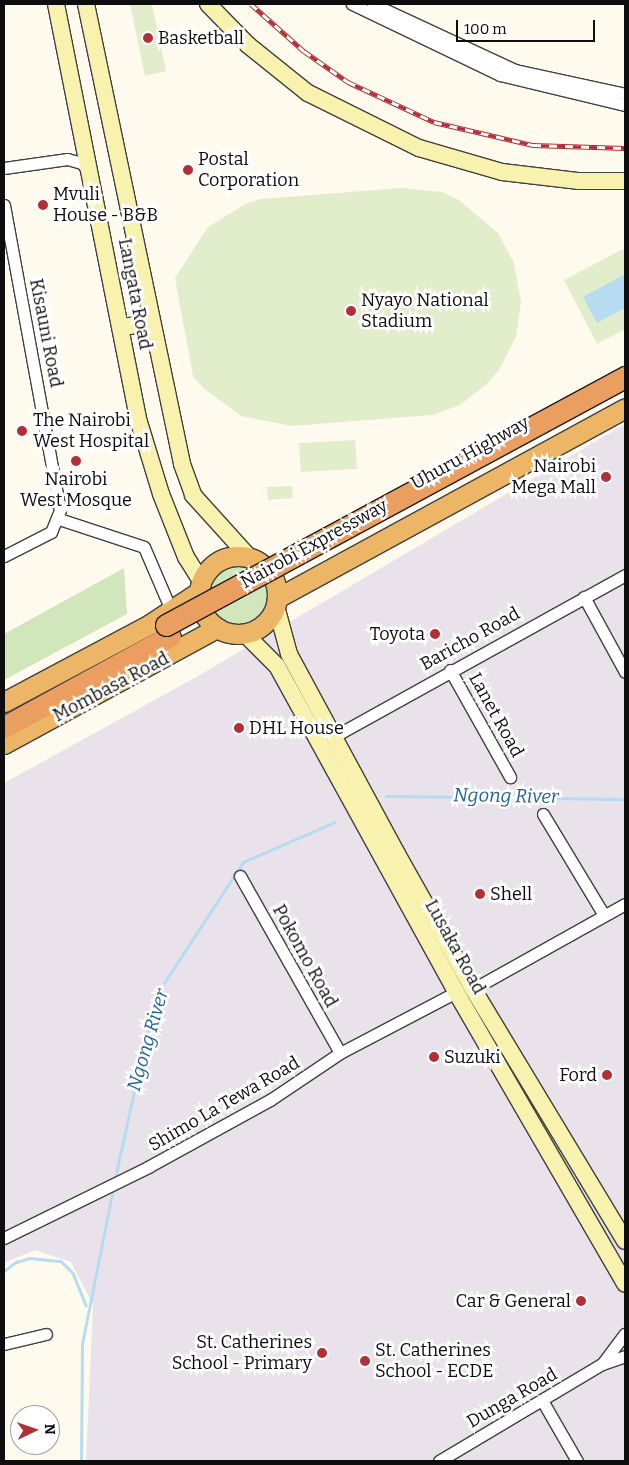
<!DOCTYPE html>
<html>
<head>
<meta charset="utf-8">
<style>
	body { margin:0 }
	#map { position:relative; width:629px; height:1465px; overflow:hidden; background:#fefbee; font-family:Bitter,serif }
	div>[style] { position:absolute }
	.industrial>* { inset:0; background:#eae2eb }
	.green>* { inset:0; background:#d1e6ba }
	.round { border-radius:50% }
	.pitch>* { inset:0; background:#e2eecb }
	.water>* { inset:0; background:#b6dcf2 }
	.stream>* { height:2.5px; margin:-1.25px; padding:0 1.25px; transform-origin:1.25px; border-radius:1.25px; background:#b6dcf2 }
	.roads { filter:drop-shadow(1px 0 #404040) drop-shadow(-1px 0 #404040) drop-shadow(0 1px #404040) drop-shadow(0 -1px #404040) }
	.minor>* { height:11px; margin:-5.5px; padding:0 5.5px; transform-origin:5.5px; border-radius:5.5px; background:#fff }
	.secondary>* { height:16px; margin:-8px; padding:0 8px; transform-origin:8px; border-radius:8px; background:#f9f1ae }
	.trunk>* { height:19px; margin:-9.5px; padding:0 9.5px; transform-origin:9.5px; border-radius:9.5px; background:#ecb666 }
	.trunk>.ring { margin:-9.5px; padding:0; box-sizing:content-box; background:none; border:19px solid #ecb666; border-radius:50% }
	.motorway>* { height:21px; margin:-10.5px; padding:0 10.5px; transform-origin:10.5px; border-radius:10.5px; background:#ea9e60 }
	.rail>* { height:4.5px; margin-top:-2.25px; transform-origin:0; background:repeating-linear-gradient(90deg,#fff 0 8px,#b32f36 0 16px); box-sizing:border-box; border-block:1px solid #b32f36 }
	.bridges { filter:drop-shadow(1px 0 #1e1e1e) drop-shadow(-1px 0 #1e1e1e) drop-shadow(0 1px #1e1e1e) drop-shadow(0 -1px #1e1e1e) }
	.motorway-bridge>* { height:21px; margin:-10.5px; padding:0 10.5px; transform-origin:10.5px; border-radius:10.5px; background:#ea9e60 }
	.dots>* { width:14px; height:14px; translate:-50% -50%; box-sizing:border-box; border:2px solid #fff; border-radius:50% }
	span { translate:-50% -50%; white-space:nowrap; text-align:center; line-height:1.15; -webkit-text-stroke:5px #fff; paint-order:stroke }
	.poi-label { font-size:18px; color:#0d0d0d }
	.left { translate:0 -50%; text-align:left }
	.right { translate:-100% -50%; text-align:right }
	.street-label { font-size:18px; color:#0d0d0d }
	.water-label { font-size:19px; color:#1f6396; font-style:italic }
	.frame { position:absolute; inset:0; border:5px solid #0d0d0d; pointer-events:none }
	.north { position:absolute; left:10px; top:1405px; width:50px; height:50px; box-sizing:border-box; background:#fff; border:1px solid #9e9e9e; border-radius:50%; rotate:87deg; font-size:14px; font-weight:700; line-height:20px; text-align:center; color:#0d0d0d }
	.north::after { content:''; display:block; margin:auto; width:18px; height:22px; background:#b32f36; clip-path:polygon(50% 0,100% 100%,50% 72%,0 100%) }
	.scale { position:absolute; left:456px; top:20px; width:139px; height:22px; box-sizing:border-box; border:2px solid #0d0d0d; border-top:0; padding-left:6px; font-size:15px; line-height:18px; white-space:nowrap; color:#0d0d0d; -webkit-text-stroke:4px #fff; paint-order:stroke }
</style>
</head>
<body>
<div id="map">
	<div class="industrial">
		<div style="clip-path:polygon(625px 424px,625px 1461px,86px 1461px,93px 1305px,71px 1262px,35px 1250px,4px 1263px,4px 783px,198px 676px)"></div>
	</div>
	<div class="green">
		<div class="round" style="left:207px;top:564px;width:62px;height:62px"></div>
		<div style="clip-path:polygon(124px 568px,127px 614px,4px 680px,4px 634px)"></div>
	</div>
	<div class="pitch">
		<div style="clip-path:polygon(130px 4px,152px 4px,166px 71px,145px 76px)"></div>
		<div style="clip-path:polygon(401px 188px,442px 192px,459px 200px,498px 233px,514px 263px,521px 302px,516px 337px,499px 370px,487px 384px,460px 405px,433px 415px,291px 426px,241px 416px,203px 388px,193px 376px,175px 278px,208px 227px,245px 204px,261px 199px)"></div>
		<div style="clip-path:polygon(625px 248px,625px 329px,597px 344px,564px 280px)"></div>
		<div style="clip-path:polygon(355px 440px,357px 469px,301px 472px,299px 443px)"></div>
		<div style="clip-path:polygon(292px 486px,293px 498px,268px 500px,267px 487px)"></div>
	</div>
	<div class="water">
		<div style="clip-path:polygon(625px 274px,625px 308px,597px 323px,583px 297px)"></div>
	</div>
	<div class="stream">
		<div style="left:386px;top:796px;width:239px;rotate:0.7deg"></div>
		<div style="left:115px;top:1178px;width:163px;rotate:-77.6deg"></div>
		<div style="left:150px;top:1019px;width:35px;rotate:-70deg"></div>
		<div style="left:162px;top:986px;width:148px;rotate:-56.8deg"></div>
		<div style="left:243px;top:862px;width:100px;rotate:-23.5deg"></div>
		<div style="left:4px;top:1271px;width:15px;rotate:-37deg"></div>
		<div style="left:16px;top:1262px;width:15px;rotate:-16deg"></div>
		<div style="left:30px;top:1258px;width:31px;rotate:6deg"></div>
		<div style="left:61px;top:1261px;width:17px;rotate:45deg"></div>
		<div style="left:73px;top:1273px;width:35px;rotate:68deg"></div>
		<div style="left:81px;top:1461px;width:117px;rotate:-89.5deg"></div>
		<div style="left:82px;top:1344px;width:158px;rotate:-78.7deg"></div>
	</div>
	<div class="roads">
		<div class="minor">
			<div style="left:352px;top:4px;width:164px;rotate:25.6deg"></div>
			<div style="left:500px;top:75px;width:129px;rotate:13.5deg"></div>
			<div style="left:373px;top:4px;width:157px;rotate:24.9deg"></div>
			<div style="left:515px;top:70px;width:113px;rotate:12.3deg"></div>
			<div style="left:4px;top:168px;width:64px;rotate:-8.1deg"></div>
			<div style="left:67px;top:159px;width:16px;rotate:15deg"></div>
			<div style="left:82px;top:163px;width:12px;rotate:55deg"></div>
			<div style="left:4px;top:205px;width:310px;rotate:79.6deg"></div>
			<div style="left:60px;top:510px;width:24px;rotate:112deg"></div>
			<div style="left:51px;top:532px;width:53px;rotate:152.9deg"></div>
			<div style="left:59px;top:519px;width:89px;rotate:18.2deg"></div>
			<div style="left:144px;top:547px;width:69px;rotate:66.8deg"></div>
			<div style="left:584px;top:597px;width:85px;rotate:61.3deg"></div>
			<div style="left:450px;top:670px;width:123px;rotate:60.7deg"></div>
			<div style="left:333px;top:737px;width:334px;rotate:-29deg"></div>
			<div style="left:543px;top:814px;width:118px;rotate:58.9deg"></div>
			<div style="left:240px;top:876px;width:203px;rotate:60.5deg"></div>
			<div style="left:473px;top:989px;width:174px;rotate:-29.2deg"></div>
			<div style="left:4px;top:1238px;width:161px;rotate:-26.2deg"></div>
			<div style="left:148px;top:1167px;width:139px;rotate:-28.8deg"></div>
			<div style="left:270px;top:1100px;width:84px;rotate:-33.9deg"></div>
			<div style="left:340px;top:1053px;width:131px;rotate:-27.7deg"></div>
			<div style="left:4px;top:1344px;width:43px;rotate:-13.4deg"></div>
			<div style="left:602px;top:1364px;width:38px;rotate:-53deg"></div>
			<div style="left:543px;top:1402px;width:68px;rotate:60deg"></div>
			<div style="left:439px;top:1461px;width:190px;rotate:-30.8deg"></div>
			<div style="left:602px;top:1364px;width:24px;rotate:-19deg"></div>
		</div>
		<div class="secondary">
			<div style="left:56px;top:4px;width:426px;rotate:78.8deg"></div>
			<div style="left:139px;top:422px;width:75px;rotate:73deg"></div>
			<div style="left:161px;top:494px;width:68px;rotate:68.4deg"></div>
			<div style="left:186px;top:557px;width:31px;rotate:58deg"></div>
			<div style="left:86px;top:4px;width:470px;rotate:78.2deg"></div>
			<div style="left:182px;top:464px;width:33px;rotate:70deg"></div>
			<div style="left:193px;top:495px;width:85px;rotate:47.9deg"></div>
			<div style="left:208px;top:4px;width:57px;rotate:45.7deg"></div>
			<div style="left:248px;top:45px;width:77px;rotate:38.7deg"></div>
			<div style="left:308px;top:93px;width:124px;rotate:26.4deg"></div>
			<div style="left:419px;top:148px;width:86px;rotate:16.1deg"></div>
			<div style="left:502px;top:172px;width:78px;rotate:6.7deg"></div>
			<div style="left:579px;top:181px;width:46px"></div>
			<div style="left:121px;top:327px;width:31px;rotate:-7deg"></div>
			<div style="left:276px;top:606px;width:50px;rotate:74.8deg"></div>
			<div style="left:289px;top:654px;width:227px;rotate:61.6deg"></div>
			<div style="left:397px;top:854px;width:155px;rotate:60.6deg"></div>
			<div style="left:473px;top:989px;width:294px;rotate:58.9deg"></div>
			<div style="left:245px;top:634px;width:45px;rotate:45deg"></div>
			<div style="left:277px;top:666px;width:372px;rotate:61.2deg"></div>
			<div style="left:456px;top:992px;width:337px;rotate:59.9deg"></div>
		</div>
		<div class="trunk">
			<div class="ring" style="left:199px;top:556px;width:59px;height:59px"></div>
			<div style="left:277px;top:598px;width:396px;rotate:-28.6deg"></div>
			<div style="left:4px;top:702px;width:166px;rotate:-28.1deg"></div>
			<div style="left:150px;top:624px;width:60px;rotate:-33.4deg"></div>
			<div style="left:4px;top:744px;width:243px;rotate:-28.6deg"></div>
		</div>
		<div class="motorway">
			<div style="left:4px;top:727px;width:189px;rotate:-28.7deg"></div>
		</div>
	</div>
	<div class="rail">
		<div style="left:251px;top:4px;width:71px;rotate:41.6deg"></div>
		<div style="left:304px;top:51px;width:54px;rotate:35.2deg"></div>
		<div style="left:348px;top:82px;width:95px;rotate:24.9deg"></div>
		<div style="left:434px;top:122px;width:102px;rotate:13.1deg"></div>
		<div style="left:533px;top:145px;width:92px;rotate:1.9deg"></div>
	</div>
	<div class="bridges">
		<div class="motorway-bridge">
			<div style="left:166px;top:625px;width:522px;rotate:-28.38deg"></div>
		</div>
	</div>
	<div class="dots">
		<div style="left:148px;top:38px;background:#b32f36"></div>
		<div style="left:188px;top:170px;background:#b32f36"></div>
		<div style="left:43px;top:205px;background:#b32f36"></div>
		<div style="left:351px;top:311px;background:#b32f36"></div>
		<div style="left:22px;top:431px;background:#b32f36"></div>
		<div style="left:76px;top:461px;background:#b32f36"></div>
		<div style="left:606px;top:477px;background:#b32f36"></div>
		<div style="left:435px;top:634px;background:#b32f36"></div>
		<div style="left:239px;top:728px;background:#b32f36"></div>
		<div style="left:480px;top:894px;background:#b32f36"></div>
		<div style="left:434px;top:1057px;background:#b32f36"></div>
		<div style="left:607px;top:1075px;background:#b32f36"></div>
		<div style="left:581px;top:1301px;background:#b32f36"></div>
		<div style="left:322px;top:1353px;background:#b32f36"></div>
		<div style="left:365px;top:1361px;background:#b32f36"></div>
	</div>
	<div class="poi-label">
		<span class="left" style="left:158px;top:38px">Basketball</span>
		<span class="left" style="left:198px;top:170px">Postal<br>Corporation</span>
		<span class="left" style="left:53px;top:205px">Mvuli<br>House - B&amp;B</span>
		<span class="left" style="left:361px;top:311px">Nyayo National<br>Stadium</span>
		<span class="left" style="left:33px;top:431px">The Nairobi<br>West Hospital</span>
		<span class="right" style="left:596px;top:477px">Nairobi<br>Mega Mall</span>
		<span style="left:76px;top:490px">Nairobi<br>West Mosque</span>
		<span class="right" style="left:425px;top:634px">Toyota</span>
		<span class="left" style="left:249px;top:728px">DHL House</span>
		<span class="left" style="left:490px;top:894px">Shell</span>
		<span class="left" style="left:444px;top:1057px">Suzuki</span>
		<span class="right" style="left:597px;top:1075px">Ford</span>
		<span class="right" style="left:571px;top:1301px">Car &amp; General</span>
		<span class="right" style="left:312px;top:1353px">St. Catherines<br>School - Primary</span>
		<span class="left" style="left:375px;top:1361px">St. Catherines<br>School - ECDE</span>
	</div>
	<div class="street-label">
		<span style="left:135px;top:294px;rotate:79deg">Langata Road</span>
		<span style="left:46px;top:333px;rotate:79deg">Kisauni Road</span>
		<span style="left:470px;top:453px;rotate:-29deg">Uhuru Highway</span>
		<span style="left:314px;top:544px;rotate:-29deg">Nairobi Expressway</span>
		<span style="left:470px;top:639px;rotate:-29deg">Baricho Road</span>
		<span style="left:111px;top:687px;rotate:-28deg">Mombasa Road</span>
		<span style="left:496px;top:715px;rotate:61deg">Lanet Road</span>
		<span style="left:455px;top:947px;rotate:61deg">Lusaka Road</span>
		<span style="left:305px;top:956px;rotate:61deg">Pokomo Road</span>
		<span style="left:224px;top:1104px;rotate:-30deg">Shimo La Tewa Road</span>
		<span style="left:512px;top:1398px;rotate:-30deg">Dunga Road</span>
	</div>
	<div class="water-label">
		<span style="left:506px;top:796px;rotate:1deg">Ngong River</span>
		<span style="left:148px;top:1040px;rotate:-74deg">Ngong River</span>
	</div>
	<div class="frame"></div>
	<div class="north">N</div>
	<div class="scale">100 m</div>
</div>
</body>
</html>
